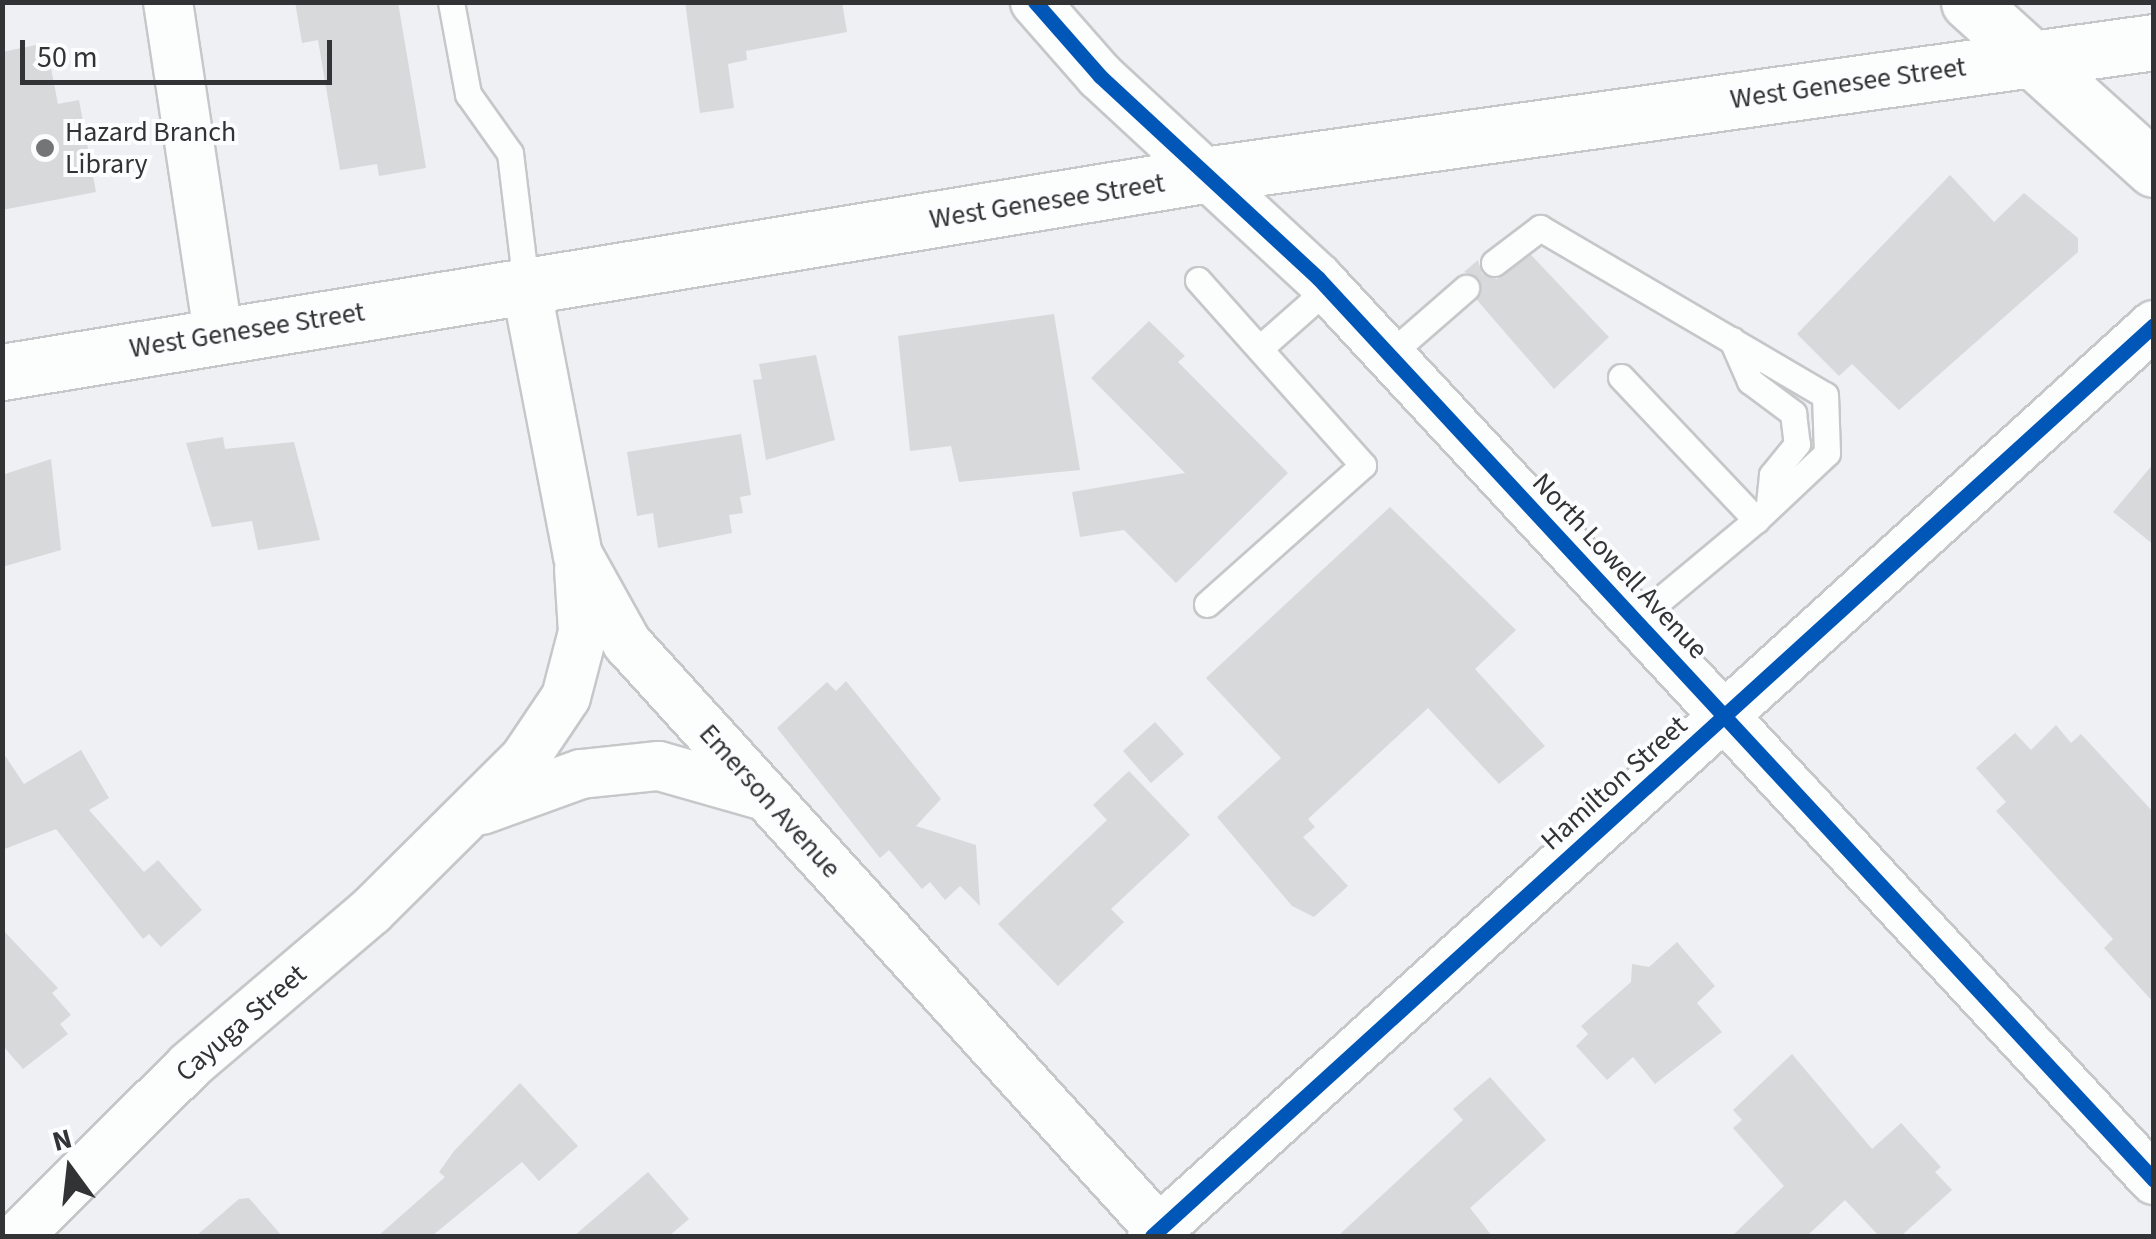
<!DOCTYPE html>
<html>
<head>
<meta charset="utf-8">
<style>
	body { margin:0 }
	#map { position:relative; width:2156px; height:1239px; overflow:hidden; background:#eef0f3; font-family:"Source Sans 3",sans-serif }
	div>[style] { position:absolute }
	.building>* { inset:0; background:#d8d9db }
	.roads { filter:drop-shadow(2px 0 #c6c7c9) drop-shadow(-2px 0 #c6c7c9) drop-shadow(0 2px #c6c7c9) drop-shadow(0 -2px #c6c7c9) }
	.lane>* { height:25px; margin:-12.5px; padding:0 12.5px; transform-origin:12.5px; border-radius:12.5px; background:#fcfdfd }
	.street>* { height:48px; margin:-24px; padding:0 24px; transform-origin:24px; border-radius:24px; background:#fcfdfd }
	.secondary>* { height:55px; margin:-27.5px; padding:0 27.5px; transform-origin:27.5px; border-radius:27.5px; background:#fcfdfd }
	.primary>* { height:55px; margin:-27.5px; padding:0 27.5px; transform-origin:27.5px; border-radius:27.5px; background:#fcfdfd }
	.cycleway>* { height:15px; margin:-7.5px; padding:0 7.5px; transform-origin:7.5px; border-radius:7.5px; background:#0057b8 }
	.dots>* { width:28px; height:28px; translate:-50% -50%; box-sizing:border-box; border:5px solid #fcfdff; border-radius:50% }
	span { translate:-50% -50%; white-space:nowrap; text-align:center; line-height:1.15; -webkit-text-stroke:8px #fcfdff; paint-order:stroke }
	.street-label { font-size:28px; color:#323334 }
	.poi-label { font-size:28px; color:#323334 }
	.left { translate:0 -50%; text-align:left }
	.frame { position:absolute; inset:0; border:5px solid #323334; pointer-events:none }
	.north { position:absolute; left:20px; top:1119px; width:100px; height:100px; -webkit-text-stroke:8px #fcfdff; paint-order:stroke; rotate:345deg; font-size:28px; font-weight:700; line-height:40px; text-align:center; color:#323334 }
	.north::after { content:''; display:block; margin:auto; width:35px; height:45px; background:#323334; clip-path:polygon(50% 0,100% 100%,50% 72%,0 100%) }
	.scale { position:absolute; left:20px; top:40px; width:312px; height:45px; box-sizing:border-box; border:5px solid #323334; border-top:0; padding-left:12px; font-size:30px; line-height:35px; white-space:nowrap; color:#323334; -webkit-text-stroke:8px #fcfdff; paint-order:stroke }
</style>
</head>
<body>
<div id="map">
	<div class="building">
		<div style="clip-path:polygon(295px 2px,398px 2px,426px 168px,379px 176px,377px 164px,340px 170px,318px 40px,302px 43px)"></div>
		<div style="clip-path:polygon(685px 2px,842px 2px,847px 32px,746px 51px,747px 60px,728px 64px,734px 108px,700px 113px)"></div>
		<div style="clip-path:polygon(46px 43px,58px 104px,79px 100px,96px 192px,2px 210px,2px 52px)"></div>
		<div style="clip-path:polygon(1950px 175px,1994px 222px,2024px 193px,2078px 238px,2078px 252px,1899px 410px,1852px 364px,1839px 376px,1797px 334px)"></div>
		<div style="clip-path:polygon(1531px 255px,1609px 337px,1554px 389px,1477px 300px,1479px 278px,1464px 272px,1478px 260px,1482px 274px,1497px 279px)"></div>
		<div style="clip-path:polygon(1054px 314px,1080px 470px,959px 482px,951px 446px,910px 451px,898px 336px)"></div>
		<div style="clip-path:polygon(1149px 321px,1185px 356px,1178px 362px,1288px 473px,1176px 583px,1124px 530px,1080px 537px,1072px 492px,1185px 473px,1091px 378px)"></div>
		<div style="clip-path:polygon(816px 355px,835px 440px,766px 460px,753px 380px,762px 379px,759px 364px)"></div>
		<div style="clip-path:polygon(741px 434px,751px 495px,740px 497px,743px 513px,729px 515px,732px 533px,658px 548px,653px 513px,637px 516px,627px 452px)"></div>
		<div style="clip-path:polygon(223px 437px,225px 449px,294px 442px,320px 540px,258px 550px,252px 521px,212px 527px,186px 443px)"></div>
		<div style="clip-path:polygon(51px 459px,61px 550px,2px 567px,2px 475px)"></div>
		<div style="clip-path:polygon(2154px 463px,2154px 545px,2113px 512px)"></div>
		<div style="clip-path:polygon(1390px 507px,1516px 630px,1475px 669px,1545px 746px,1499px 784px,1428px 708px,1308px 819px,1315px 827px,1303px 837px,1348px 886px,1314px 917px,1292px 906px,1217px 817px,1281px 758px,1206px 678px)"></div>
		<div style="clip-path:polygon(846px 681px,941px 799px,916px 826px,976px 845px,980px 906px,960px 886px,945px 900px,930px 882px,922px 889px,889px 850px,880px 858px,777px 728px,827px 682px,836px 691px)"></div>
		<div style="clip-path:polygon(1155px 722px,1184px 754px,1151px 783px,1123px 751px)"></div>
		<div style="clip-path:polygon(2056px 725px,2071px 743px,2081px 734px,2154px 813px,2154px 1003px,2104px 948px,2113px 939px,1996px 811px,2006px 802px,1976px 768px,2015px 733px,2031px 750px)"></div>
		<div style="clip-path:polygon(81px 750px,109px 798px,89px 810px,144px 872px,158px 860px,202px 910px,161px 947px,149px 934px,143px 939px,56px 829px,2px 850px,2px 751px,24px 784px)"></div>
		<div style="clip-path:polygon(1129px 771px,1190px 835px,1111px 909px,1124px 922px,1058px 986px,998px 924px,1107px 820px,1093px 805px)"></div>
		<div style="clip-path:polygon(2px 929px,58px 988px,52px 993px,71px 1015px,60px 1024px,68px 1034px,23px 1069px,2px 1045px)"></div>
		<div style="clip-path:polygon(1677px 942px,1715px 986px,1697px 1003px,1722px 1032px,1655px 1084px,1633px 1057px,1607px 1080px,1576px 1046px,1588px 1034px,1581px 1026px,1631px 982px,1632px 964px,1649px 967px)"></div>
		<div style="clip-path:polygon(1792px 1054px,1872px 1149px,1901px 1123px,1941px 1167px,1935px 1172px,1952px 1190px,1901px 1236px,1879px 1236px,1845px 1200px,1807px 1236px,1732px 1236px,1784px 1186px,1733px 1128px,1742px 1120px,1733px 1110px)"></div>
		<div style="clip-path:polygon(1490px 1077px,1546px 1140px,1470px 1208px,1492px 1236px,1338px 1236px,1463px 1120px,1453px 1109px)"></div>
		<div style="clip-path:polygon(520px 1083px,578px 1146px,539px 1181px,522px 1162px,432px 1236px,378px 1236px,445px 1177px,439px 1172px,454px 1151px)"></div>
		<div style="clip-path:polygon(648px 1172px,689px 1219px,669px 1236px,574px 1236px)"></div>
		<div style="clip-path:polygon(249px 1198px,282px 1236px,196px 1236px,239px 1199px)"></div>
	</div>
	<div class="roads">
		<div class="lane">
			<div style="left:451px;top:2px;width:94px;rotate:79.5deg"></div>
			<div style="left:468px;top:94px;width:72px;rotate:54.6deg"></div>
			<div style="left:510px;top:153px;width:134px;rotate:83.1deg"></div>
			<div style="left:1494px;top:263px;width:58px;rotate:-37.3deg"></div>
			<div style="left:1540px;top:228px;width:330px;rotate:30.4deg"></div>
			<div style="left:1825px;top:395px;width:58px;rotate:88deg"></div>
			<div style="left:1827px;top:453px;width:98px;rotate:136.7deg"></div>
			<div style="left:1198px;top:280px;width:248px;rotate:48.3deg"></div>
			<div style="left:1363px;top:465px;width:209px;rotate:138.3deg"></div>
			<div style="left:1732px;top:340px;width:45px;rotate:66.3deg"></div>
			<div style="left:1750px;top:381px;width:54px;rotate:36.7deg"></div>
			<div style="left:1793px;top:413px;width:31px;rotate:83deg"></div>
			<div style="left:1797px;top:444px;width:40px;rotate:129deg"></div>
			<div style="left:1772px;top:475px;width:31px;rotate:96deg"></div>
			<div style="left:1260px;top:348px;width:91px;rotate:-41.4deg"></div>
			<div style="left:1390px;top:354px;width:101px;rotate:-41deg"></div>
			<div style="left:1621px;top:377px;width:197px;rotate:46.6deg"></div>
			<div style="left:1756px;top:520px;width:156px;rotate:140.2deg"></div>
		</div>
		<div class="street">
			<div style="left:168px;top:2px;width:336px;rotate:81.4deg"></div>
			<div style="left:1035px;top:2px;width:98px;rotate:48.7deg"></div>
			<div style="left:1100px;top:76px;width:297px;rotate:42.8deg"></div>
			<div style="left:1318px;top:278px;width:1230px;rotate:47.17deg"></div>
			<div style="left:526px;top:286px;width:274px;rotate:79.1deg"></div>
			<div style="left:578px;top:555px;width:101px;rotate:60.9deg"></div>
			<div style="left:627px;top:643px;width:801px;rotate:47.78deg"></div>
			<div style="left:482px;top:810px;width:105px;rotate:-20deg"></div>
			<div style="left:581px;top:774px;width:78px;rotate:-5.9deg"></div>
			<div style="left:659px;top:766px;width:103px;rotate:15.8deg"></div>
			<div style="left:18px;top:1236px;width:241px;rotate:-44.8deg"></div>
			<div style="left:189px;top:1066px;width:239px;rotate:-40.4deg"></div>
			<div style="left:371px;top:911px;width:217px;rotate:-44.8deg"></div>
			<div style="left:525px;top:758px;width:73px;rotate:-56.1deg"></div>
			<div style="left:566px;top:697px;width:67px;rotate:-75.3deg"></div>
			<div style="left:583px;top:632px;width:63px;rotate:-93.6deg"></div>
			<div style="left:1152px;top:1236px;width:1354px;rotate:-42.28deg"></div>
		</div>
		<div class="secondary">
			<div style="left:1969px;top:2px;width:249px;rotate:42.1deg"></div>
		</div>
		<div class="primary">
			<div style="left:2px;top:372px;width:1218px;rotate:-9.31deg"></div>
			<div style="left:1204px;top:175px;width:959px;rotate:-7.97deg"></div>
		</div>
	</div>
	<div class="cycleway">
		<div style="left:1035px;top:2px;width:98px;rotate:48.7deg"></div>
		<div style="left:1100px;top:76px;width:297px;rotate:42.8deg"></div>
		<div style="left:1318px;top:278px;width:1230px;rotate:47.17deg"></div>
		<div style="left:1152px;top:1236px;width:1354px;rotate:-42.28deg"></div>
	</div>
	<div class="dots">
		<div style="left:45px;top:148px;background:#747577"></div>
	</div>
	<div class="street-label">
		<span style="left:1848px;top:83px;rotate:-8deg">West Genesee Street</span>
		<span style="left:1047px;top:201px;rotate:-9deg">West Genesee Street</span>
		<span style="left:247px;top:330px;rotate:-9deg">West Genesee Street</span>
		<span style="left:1620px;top:566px;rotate:47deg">North Lowell Avenue</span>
		<span style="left:1614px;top:783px;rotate:-42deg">Hamilton Street</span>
		<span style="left:770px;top:801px;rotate:48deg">Emerson Avenue</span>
		<span style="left:241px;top:1023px;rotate:-41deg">Cayuga Street</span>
	</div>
	<div class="poi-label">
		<span class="left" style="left:65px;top:148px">Hazard Branch<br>Library</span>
	</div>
	<div class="frame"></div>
	<div class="north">N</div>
	<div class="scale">50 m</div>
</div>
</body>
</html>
